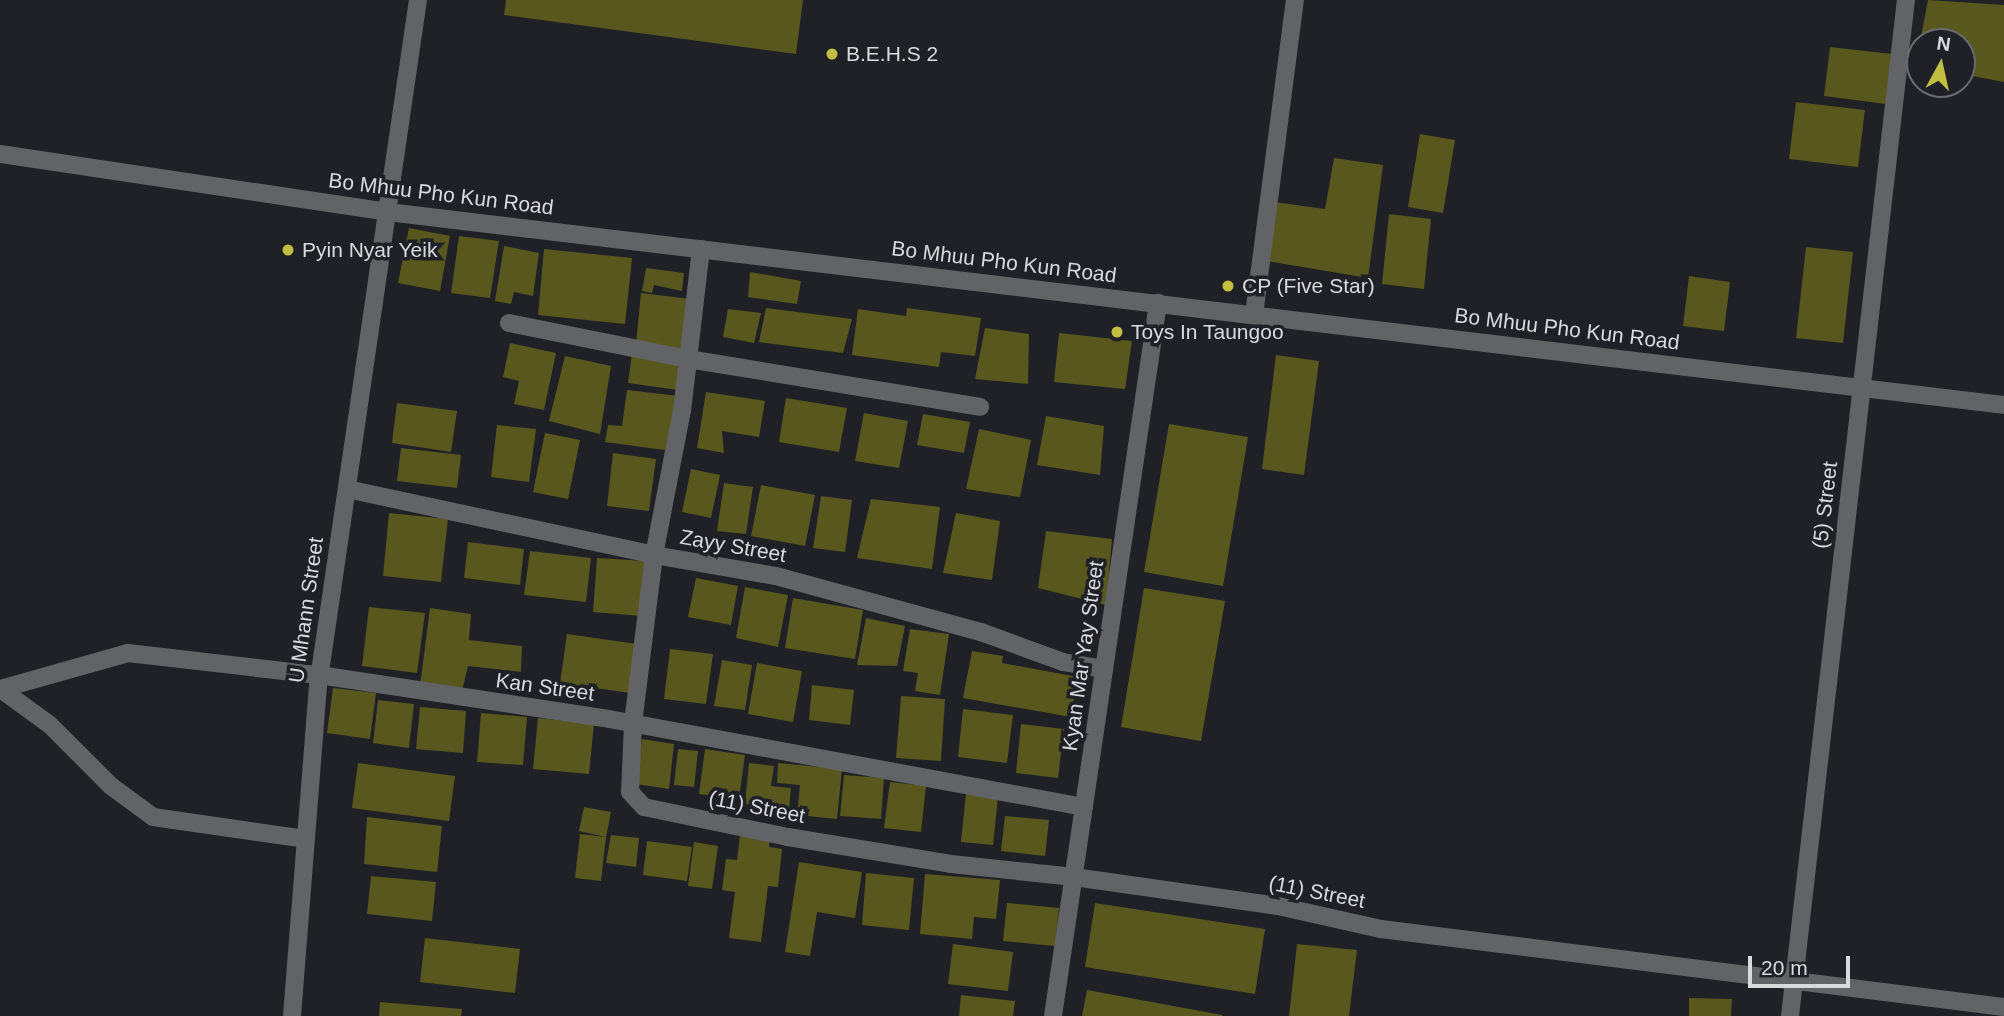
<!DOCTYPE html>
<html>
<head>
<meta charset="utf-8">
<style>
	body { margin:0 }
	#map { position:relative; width:2004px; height:1016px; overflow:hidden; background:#1f2127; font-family:Arial,sans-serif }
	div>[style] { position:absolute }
	.building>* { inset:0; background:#58571e }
	.minor>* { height:18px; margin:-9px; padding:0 9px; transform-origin:9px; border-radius:9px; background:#626366 }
	.tertiary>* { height:18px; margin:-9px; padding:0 9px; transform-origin:9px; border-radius:9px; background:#626366 }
	.dots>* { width:19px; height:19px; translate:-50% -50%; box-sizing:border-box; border:4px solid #1f2127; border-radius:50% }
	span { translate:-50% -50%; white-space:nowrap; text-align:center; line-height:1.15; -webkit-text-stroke:7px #1f2127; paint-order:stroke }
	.poi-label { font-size:21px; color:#d8dade }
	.left { translate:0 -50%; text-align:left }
	.street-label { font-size:21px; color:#d8dade }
	.north { position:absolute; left:1906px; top:28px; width:70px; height:70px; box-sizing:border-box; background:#1f2127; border:2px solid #696b70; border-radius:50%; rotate:8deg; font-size:19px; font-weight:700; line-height:28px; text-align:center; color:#d8dade }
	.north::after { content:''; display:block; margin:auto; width:24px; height:32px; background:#c1be40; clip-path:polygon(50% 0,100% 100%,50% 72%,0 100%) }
	.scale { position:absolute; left:1748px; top:956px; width:102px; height:32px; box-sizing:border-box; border:4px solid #d8dade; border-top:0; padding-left:9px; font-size:21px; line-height:24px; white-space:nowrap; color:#d8dade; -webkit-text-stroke:5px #1f2127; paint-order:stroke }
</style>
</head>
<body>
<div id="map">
	<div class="building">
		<div style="clip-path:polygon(506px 0,803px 0,796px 54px,504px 15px)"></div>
		<div style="clip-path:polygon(1928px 0,2004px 5px,2004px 82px,1962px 74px,1962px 42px,1920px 42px)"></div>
		<div style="clip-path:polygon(1830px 47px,1892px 54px,1886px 104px,1824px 96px)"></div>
		<div style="clip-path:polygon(1796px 102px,1865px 110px,1858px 167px,1789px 159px)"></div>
		<div style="clip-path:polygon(1420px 134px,1455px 140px,1443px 213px,1408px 207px)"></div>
		<div style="clip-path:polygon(1334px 158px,1383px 165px,1368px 278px,1267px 261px,1275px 202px,1325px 209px)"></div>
		<div style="clip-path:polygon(1389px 214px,1431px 219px,1424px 289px,1382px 284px)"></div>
		<div style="clip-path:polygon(409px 228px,450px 236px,440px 291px,398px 283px)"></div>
		<div style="clip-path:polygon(459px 236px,499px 241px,490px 298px,451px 293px)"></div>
		<div style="clip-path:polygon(504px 246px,539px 253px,533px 296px,514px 292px,511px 304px,495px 301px)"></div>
		<div style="clip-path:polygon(1806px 247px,1853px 252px,1843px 343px,1796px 338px)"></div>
		<div style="clip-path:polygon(544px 249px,632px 258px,625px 324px,538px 315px)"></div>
		<div style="clip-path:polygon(646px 268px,684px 273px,682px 291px,654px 285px,652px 293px,642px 291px)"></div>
		<div style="clip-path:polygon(750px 272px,801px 281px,797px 304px,748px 297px)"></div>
		<div style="clip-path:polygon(1689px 276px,1730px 282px,1724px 331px,1683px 326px)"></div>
		<div style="clip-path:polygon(641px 293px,691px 299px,687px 352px,636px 344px)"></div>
		<div style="clip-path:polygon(766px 308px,852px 319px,843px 353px,759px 342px)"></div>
		<div style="clip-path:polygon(907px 308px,981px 318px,975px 356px,941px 352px,939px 367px,852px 355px,858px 309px,906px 316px)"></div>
		<div style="clip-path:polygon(728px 309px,761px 313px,754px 343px,723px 337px)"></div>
		<div style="clip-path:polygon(985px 328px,1029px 334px,1028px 384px,975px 379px)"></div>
		<div style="clip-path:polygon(1059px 333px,1132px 341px,1125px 389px,1054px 382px)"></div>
		<div style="clip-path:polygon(510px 343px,556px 353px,544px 410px,514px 404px,519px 381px,503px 377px)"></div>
		<div style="clip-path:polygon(632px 354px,683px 361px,678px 390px,628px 383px)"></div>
		<div style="clip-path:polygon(1276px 355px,1319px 361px,1304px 475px,1262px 469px)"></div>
		<div style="clip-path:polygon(565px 356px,611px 366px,600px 434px,549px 421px)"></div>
		<div style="clip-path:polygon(627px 390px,679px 396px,672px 451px,605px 442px,608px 425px,622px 426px)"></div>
		<div style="clip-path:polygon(706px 392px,765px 401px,759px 437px,722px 431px,724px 453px,697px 448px)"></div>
		<div style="clip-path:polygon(786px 398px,847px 408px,839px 452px,779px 442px)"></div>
		<div style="clip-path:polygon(397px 403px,457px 411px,451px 452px,392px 443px)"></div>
		<div style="clip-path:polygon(864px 413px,908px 421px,899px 468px,855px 461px)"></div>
		<div style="clip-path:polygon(923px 414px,970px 422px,964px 453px,917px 445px)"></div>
		<div style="clip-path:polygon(1046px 416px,1104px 426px,1100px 475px,1037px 465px)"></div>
		<div style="clip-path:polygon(1169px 424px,1248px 437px,1223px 586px,1144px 572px)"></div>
		<div style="clip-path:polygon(497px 425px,536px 429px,529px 482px,491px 477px)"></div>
		<div style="clip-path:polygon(979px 429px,1031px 440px,1020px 497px,966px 489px)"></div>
		<div style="clip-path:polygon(545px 433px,580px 440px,568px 499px,533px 492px)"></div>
		<div style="clip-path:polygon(401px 448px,461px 455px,457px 488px,397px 481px)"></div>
		<div style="clip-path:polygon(613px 453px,656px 459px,649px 511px,607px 506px)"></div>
		<div style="clip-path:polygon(691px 469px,720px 475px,711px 518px,682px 512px)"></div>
		<div style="clip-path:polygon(724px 483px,753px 487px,746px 534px,717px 531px)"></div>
		<div style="clip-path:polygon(761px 485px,815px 495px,805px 546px,751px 536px)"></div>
		<div style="clip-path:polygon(821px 496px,852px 500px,845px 552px,813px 548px)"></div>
		<div style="clip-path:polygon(871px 499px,940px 507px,932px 569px,857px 558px)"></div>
		<div style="clip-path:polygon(389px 513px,448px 519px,441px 582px,383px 576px)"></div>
		<div style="clip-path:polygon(956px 513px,1000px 521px,992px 580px,943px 573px)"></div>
		<div style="clip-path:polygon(1046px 531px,1112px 539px,1106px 605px,1038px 588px)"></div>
		<div style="clip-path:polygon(468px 542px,524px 549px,520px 585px,464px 578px)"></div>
		<div style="clip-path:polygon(530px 551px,591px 558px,586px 602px,524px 595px)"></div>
		<div style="clip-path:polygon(597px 558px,646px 561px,642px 616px,593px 612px)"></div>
		<div style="clip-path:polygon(696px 578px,738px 586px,731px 625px,688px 617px)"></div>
		<div style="clip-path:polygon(745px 587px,788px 595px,778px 647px,736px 638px)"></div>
		<div style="clip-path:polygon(1144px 588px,1225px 601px,1201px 741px,1121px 727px)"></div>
		<div style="clip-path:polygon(793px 598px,863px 610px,855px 659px,785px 648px)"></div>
		<div style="clip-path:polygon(369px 607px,425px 613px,417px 673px,362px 666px)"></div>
		<div style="clip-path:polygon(430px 608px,471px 614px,469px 640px,522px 646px,521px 672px,468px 666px,462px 691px,420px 686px)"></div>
		<div style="clip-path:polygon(866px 618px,905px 626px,897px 666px,857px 665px)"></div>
		<div style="clip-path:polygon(910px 629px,949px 634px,940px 695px,915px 691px,918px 673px,903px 671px)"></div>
		<div style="clip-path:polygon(567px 634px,637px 644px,630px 693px,560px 683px)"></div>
		<div style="clip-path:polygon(670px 649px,713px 654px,706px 704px,664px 699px)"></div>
		<div style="clip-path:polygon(972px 651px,1003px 656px,1002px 663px,1078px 677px,1071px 717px,963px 698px)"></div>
		<div style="clip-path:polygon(722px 660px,752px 665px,745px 710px,714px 706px)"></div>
		<div style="clip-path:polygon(757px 663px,802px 671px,793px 722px,748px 714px)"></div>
		<div style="clip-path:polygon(812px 685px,854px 690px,850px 725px,809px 720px)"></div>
		<div style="clip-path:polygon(333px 688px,376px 693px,370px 739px,327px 733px)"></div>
		<div style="clip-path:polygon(901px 696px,945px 699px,941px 761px,896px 758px)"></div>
		<div style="clip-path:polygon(378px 700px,414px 704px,409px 748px,373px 743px)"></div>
		<div style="clip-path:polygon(420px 707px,466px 711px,463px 753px,416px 749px)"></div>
		<div style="clip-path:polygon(963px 709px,1013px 715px,1007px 763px,958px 757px)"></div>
		<div style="clip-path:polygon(481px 713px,527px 717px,523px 765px,477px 762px)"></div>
		<div style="clip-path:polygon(538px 718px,594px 724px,589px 774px,533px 769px)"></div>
		<div style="clip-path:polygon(1021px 724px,1064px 729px,1058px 778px,1016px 773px)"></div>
		<div style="clip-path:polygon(642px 739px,674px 744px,669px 789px,636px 784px)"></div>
		<div style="clip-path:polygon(678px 749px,698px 751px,694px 787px,674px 785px)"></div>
		<div style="clip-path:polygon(705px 749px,745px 755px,739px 799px,699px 794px)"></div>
		<div style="clip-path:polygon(358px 763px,455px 776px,449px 821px,352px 808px)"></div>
		<div style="clip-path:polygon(749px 763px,774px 766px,771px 786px,791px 788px,789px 809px,745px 804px)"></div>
		<div style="clip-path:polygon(778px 763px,842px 769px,837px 819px,797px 815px,800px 785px,777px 783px)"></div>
		<div style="clip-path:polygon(844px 775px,884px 778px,881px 819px,840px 816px)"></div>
		<div style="clip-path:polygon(890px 782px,926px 786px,921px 832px,884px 828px)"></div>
		<div style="clip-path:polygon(966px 794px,998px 797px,993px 845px,961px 842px)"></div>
		<div style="clip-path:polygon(584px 807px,611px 812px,606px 837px,579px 831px)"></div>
		<div style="clip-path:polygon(1005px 816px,1049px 820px,1045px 856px,1001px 851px)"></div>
		<div style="clip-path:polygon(367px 817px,442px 826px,437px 872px,364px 864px)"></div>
		<div style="clip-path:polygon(580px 834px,606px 837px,601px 881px,575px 878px)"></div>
		<div style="clip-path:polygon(611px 835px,639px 838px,636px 867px,606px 863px)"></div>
		<div style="clip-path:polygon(740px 835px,770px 839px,769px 847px,782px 849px,778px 887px,768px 886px,761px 942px,729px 938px,735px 892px,722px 890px,726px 859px,737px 860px)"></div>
		<div style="clip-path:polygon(647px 841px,692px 847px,687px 881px,643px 875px)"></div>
		<div style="clip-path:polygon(694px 842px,718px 846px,712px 889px,688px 886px)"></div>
		<div style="clip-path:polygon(799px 862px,862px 872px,855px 918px,817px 912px,810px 956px,785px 952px)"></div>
		<div style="clip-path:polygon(866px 873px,914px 878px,909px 930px,862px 925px)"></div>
		<div style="clip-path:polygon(925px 874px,1000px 880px,996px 919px,974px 917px,972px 939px,920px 934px)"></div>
		<div style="clip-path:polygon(371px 876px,436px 882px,432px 921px,367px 914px)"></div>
		<div style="clip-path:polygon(1007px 903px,1059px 908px,1055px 946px,1003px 941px)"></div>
		<div style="clip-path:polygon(1095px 903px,1265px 929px,1255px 994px,1085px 967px)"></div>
		<div style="clip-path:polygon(425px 938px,520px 949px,515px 993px,420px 982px)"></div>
		<div style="clip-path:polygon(953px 944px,1013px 952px,1008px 991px,948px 984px)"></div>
		<div style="clip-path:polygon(1297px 944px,1357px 950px,1349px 1016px,1289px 1016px)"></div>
		<div style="clip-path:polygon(1087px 990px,1222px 1015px,1222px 1016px,1082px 1016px)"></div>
		<div style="clip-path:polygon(961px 995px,1015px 1001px,1013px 1016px,959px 1016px)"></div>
		<div style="clip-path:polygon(1689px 998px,1732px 999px,1731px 1016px,1689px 1016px)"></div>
		<div style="clip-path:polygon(380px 1002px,462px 1009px,461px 1016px,379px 1016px)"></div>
	</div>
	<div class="minor">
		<div style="left:701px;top:249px;width:162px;rotate:96.7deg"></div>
		<div style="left:682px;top:410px;width:148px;rotate:100.9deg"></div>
		<div style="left:654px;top:555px;width:170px;rotate:97.1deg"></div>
		<div style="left:633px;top:724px;width:68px;rotate:92.5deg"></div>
		<div style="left:630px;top:792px;width:21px;rotate:47deg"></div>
		<div style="left:644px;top:807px;width:147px;rotate:11.8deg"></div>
		<div style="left:788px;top:837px;width:165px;rotate:9.4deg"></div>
		<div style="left:951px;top:864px;width:124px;rotate:6deg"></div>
		<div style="left:1074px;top:877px;width:206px;rotate:8.1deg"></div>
		<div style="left:1278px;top:906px;width:106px;rotate:12.6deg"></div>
		<div style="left:1381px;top:929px;width:628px;rotate:7.14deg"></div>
		<div style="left:1254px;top:315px;width:318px;rotate:-82.6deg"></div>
		<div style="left:509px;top:323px;width:183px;rotate:11.4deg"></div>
		<div style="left:688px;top:359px;width:296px;rotate:9.3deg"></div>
		<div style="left:347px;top:489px;width:314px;rotate:12.1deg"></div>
		<div style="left:654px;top:555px;width:124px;rotate:9.8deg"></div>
		<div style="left:776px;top:576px;width:213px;rotate:15.3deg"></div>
		<div style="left:981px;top:632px;width:87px;rotate:20.1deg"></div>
		<div style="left:1063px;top:662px;width:42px;rotate:9.7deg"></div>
		<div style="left:0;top:689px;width:133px;rotate:-15.7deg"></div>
		<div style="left:128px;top:653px;width:192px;rotate:6.6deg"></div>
		<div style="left:319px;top:675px;width:293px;rotate:8.6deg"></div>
		<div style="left:609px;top:719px;width:483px;rotate:10.5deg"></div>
		<div style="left:2px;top:690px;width:59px;rotate:36.1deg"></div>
		<div style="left:50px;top:725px;width:86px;rotate:45deg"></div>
		<div style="left:111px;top:786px;width:52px;rotate:36.4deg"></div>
		<div style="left:153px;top:817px;width:154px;rotate:8.2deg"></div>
		<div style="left:292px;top:1016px;width:331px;rotate:-85.5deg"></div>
		<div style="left:318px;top:686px;width:693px;rotate:-81.71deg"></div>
		<div style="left:1053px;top:1016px;width:721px;rotate:-81.62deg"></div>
		<div style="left:1790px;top:1016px;width:1023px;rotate:-83.49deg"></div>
	</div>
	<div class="tertiary">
		<div style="left:0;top:154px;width:392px;rotate:8.5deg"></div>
		<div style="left:388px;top:212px;width:1627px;rotate:6.81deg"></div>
	</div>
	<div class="dots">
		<div style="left:832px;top:54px;background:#c1be40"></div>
		<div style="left:288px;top:250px;background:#c1be40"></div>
		<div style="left:1228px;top:286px;background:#c1be40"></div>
		<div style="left:1117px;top:332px;background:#c1be40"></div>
	</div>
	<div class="poi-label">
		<span class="left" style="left:846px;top:54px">B.E.H.S 2</span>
		<span class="left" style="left:302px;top:250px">Pyin Nyar Yeik</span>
		<span class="left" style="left:1242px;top:286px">CP (Five Star)</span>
		<span class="left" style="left:1131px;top:332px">Toys In Taungoo</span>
	</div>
	<div class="street-label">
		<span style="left:441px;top:194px;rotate:7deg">Bo Mhuu Pho Kun Road</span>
		<span style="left:1004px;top:262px;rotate:7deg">Bo Mhuu Pho Kun Road</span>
		<span style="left:1567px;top:329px;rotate:7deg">Bo Mhuu Pho Kun Road</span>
		<span style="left:1825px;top:505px;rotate:-83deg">(5) Street</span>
		<span style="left:733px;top:546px;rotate:10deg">Zayy Street</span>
		<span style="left:306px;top:610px;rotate:-82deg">U Mhann Street</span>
		<span style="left:1083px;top:656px;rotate:-82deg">Kyan Mar Yay Street</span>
		<span style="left:545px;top:687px;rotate:8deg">Kan Street</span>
		<span style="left:757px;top:807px;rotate:11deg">(11) Street</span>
		<span style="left:1317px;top:892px;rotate:11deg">(11) Street</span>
	</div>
	<div class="north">N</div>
	<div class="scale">20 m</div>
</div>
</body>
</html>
